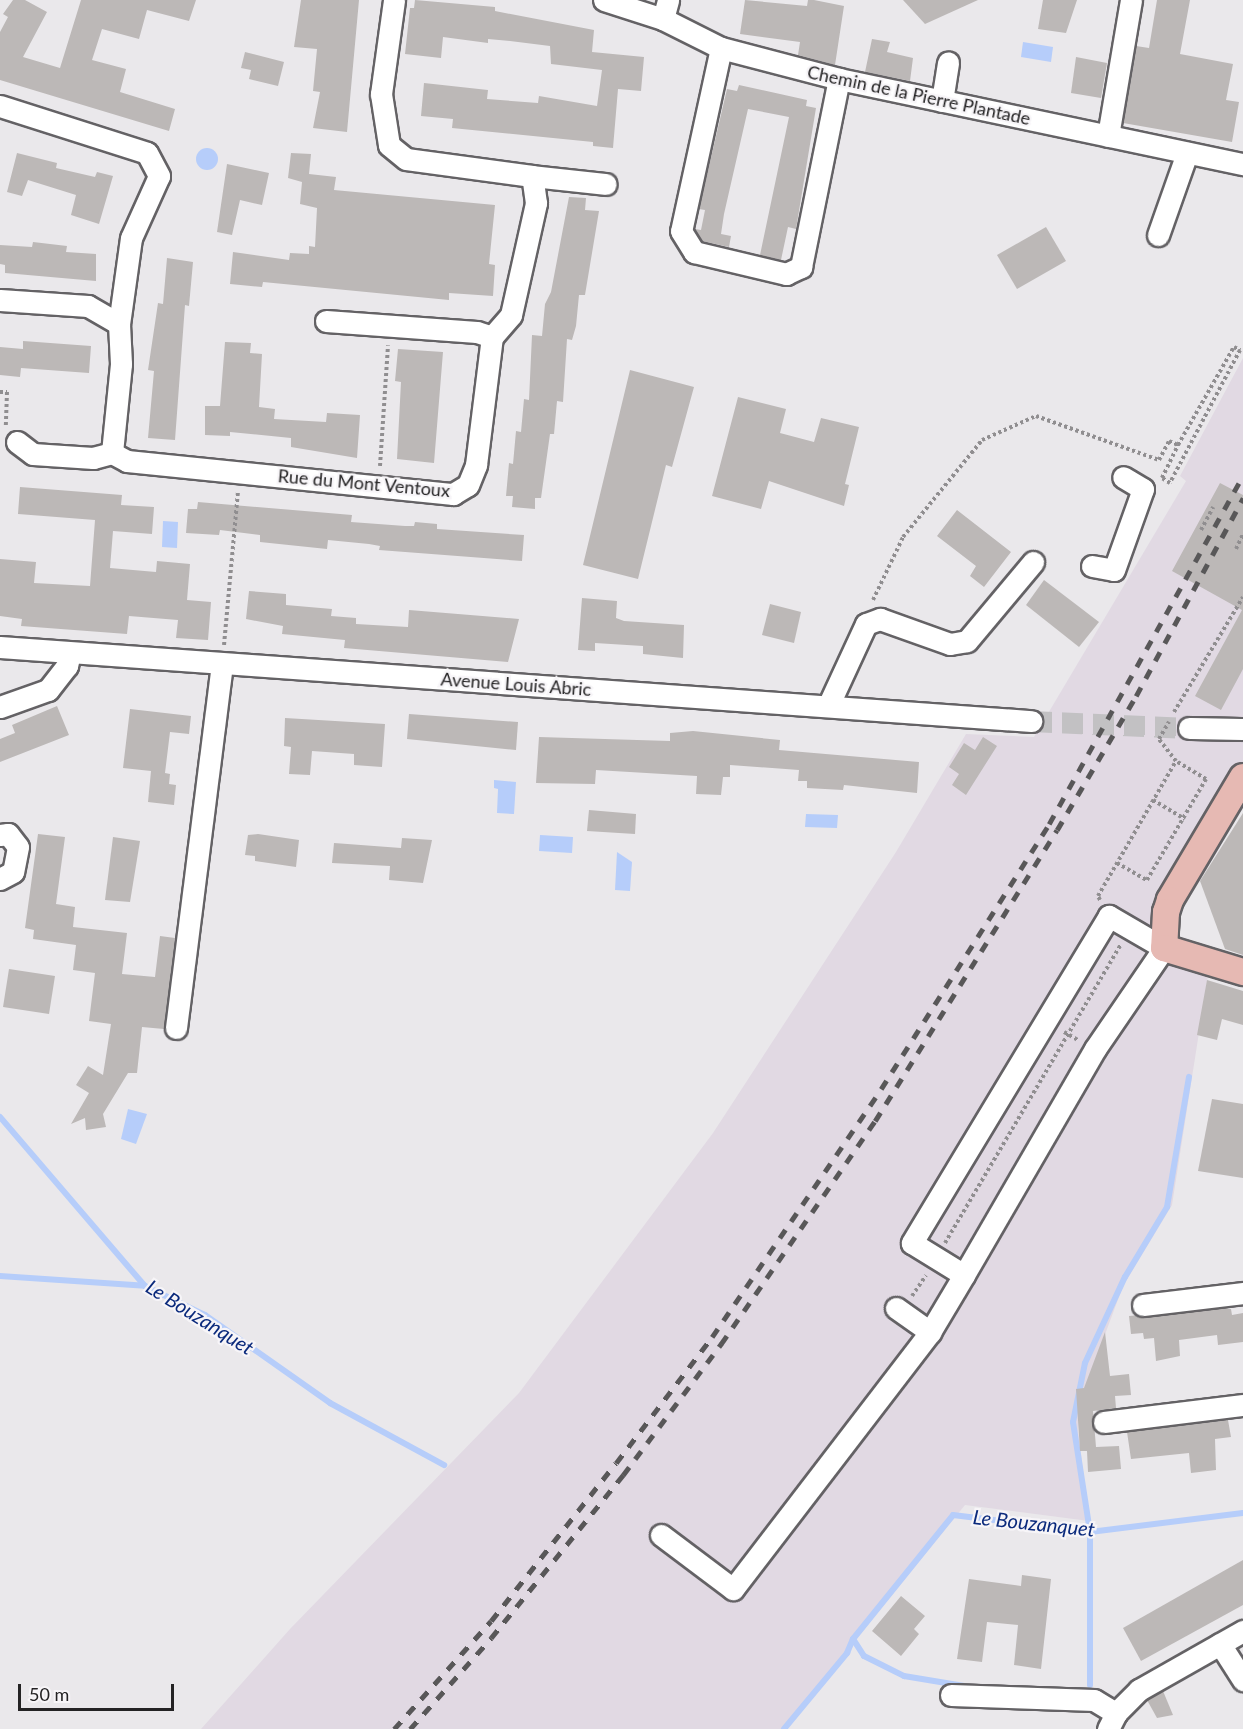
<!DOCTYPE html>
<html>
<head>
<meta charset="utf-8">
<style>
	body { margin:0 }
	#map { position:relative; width:1243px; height:1729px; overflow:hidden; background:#eae8eb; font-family:Lato,sans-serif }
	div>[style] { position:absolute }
	.built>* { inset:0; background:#e1d9e3 }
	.water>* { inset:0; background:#b6cdfa }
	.round { border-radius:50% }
	.stream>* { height:6px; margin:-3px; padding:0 3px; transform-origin:3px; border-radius:3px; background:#b6cdfa }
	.building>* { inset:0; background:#bcb8b7 }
	.minor-tunnel>* { height:21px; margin-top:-10.5px; transform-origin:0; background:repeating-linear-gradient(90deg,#c2c1c3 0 21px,transparent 0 31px) }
	.path>* { height:4px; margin-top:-2px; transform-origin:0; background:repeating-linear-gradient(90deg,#908e90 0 3px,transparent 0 6px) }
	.roads { filter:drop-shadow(2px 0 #646265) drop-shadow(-2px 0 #646265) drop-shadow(0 2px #646265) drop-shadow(0 -2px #646265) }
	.minor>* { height:21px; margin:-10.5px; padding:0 10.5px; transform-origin:10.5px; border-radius:10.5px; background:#fff }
	.major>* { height:26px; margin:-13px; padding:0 13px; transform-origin:13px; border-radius:13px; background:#e6b9b3 }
	.rail>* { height:4.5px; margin-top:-2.25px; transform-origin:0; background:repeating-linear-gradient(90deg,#585758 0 10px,transparent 0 20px) }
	span { translate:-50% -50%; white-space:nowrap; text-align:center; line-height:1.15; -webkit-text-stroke:4.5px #f7f5f8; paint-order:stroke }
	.street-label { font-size:18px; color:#242324 }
	.water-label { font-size:20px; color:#0b2a7c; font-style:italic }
	.scale { position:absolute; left:18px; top:1684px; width:156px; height:27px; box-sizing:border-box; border:3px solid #242324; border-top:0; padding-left:8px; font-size:18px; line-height:21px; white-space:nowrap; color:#242324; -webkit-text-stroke:4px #f7f5f8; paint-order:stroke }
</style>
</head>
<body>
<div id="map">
	<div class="built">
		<div style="clip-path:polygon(1243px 358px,1243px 766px,1150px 920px,1171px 963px,1208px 975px,1172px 1205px,1123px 1286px,1081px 1399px,1078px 1429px,1089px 1521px,965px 1505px,783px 1729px,201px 1729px,290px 1629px,519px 1393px,713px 1133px,896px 852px,966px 734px,1034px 737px,1186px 481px,1180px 476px)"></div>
	</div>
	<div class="water">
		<div style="clip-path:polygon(1023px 42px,1053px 47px,1051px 62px,1021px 57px)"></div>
		<div class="round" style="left:196px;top:148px;width:22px;height:22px"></div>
		<div style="clip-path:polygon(163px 521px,178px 522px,177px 548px,162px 547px)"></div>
		<div style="clip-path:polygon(494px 780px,516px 782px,514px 814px,497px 813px,498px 789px,494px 788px)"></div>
		<div style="clip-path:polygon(806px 814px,838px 815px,837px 828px,805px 827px)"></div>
		<div style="clip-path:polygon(540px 835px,573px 837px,572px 853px,539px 851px)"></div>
		<div style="clip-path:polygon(617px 852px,632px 862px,630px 891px,615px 890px)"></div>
		<div style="clip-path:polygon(128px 1109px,147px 1114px,136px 1144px,121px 1139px)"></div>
	</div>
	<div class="stream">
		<div style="left:0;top:1117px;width:223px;rotate:49.4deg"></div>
		<div style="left:145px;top:1286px;width:67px;rotate:25.8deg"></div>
		<div style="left:205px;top:1315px;width:153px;rotate:35.1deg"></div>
		<div style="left:330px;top:1403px;width:130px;rotate:28.5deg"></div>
		<div style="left:0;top:1276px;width:145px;rotate:3.9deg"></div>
		<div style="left:853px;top:1639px;width:20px;rotate:57deg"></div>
		<div style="left:864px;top:1656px;width:45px;rotate:26.6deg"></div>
		<div style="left:904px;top:1676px;width:61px;rotate:9.5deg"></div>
		<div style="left:1090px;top:1685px;width:153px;rotate:-90deg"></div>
		<div style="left:1090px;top:1532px;width:111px;rotate:-98.8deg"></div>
		<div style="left:1073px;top:1422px;width:60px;rotate:-78.5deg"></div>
		<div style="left:1085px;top:1363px;width:95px;rotate:-65.1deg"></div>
		<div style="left:1125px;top:1277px;width:82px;rotate:-59deg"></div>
		<div style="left:1167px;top:1207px;width:132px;rotate:-80.4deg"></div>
		<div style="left:784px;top:1729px;width:99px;rotate:-50.3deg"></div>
		<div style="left:847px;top:1653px;width:15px;rotate:-67deg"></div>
		<div style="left:853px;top:1639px;width:159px;rotate:-51.1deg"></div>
		<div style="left:953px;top:1515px;width:138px;rotate:7.1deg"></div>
		<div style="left:1090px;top:1532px;width:154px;rotate:-7.1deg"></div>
	</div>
	<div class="building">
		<div style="clip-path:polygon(13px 0,25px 0,47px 12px,23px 57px,60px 68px,81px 0,196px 0,189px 21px,147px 10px,139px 39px,102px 29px,92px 60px,126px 69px,120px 92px,175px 109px,169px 131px,0 80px,0 32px,8px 17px,3px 14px)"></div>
		<div style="clip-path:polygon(301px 0,359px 0,347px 132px,313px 128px,320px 92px,313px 91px,317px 49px,294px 47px)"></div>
		<div style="clip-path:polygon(415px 0,495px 7px,495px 11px,594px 30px,592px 52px,644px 57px,641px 91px,618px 89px,613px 148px,593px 146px,593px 142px,452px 128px,453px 119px,421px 116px,424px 83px,488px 90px,487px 99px,538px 103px,539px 96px,597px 106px,602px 70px,551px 64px,550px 46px,510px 41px,488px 39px,488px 43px,443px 37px,441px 58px,405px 54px,410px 8px,414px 8px)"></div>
		<div style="clip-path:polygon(745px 0,807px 6px,808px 0,814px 0,844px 6px,835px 65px,798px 55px,800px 42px,740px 34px)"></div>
		<div style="clip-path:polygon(903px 0,978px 0,925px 24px)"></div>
		<div style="clip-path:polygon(1043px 0,1077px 0,1066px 33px,1038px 29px)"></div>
		<div style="clip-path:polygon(1157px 0,1190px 0,1180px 54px,1233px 64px,1226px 100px,1239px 102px,1232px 142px,1123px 123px,1136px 46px,1149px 48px)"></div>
		<div style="clip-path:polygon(872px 39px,890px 42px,887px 52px,913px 58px,910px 81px,865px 72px)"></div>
		<div style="clip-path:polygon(245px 52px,284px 62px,278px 86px,249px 79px,251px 70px,241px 68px)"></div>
		<div style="clip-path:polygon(1076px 57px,1107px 63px,1101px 98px,1071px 93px)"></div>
		<div style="clip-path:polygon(739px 85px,807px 100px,806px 106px,816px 108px,796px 229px,788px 227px,781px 260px,760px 255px,789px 117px,748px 109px,724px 214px,721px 234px,731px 236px,729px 247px,702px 241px,695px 229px,701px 230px,705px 210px,699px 209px,727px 89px,737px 91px)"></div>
		<div style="clip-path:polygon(17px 153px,57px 163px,56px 168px,95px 177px,97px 172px,113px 176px,99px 224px,71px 215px,76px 195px,28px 180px,22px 196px,7px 192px)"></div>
		<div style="clip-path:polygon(291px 153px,311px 154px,309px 174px,336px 177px,334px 190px,495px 205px,489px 264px,495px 265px,493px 296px,449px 293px,449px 300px,263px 282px,262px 287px,230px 284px,233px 252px,289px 260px,290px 253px,309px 254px,309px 246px,315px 247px,317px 208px,300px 204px,302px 182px,288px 178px)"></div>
		<div style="clip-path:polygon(227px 164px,269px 173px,262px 205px,240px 200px,232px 235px,217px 232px)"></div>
		<div style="clip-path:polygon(569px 197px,586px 198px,585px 210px,599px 211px,585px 295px,579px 295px,576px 326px,572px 340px,567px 339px,563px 402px,557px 401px,554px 434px,550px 434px,541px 498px,535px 498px,535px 509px,512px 507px,513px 496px,506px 496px,509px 463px,513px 464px,516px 431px,521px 432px,524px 399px,529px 400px,532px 335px,542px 336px,545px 304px,551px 292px)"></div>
		<div style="clip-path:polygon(1046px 227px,1066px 261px,1017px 289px,997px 255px)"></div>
		<div style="clip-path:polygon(33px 242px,67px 246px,66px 252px,96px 254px,96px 281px,5px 273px,5px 265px,0 264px,0 245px,32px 247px)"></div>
		<div style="clip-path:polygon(167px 258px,193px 262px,189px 306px,185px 305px,175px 440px,148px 438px,154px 371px,148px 370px,158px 303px,163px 304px)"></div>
		<div style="clip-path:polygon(23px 341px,91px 346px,89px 373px,21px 368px,20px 377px,0 375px,0 347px,23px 349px)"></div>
		<div style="clip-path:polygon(225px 342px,251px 343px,250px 353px,262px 354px,259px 407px,275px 409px,274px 419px,326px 422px,327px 413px,360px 415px,357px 458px,291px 447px,291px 438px,230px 432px,230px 436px,205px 435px,205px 406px,220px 406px)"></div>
		<div style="clip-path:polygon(398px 349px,443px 352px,434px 463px,397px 459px,401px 382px,395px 381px)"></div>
		<div style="clip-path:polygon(630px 370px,694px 387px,672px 467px,666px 465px,638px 579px,583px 565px)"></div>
		<div style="clip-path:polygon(738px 397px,786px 409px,780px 433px,814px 442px,821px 418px,859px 427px,845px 484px,849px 485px,844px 506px,769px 481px,761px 509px,712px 496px)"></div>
		<div style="clip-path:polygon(1220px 483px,1243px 495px,1243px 669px,1221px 710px,1195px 696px,1242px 610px,1172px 571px)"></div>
		<div style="clip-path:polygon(20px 487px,122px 495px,121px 505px,154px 507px,152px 534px,113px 531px,110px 568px,156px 572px,157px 561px,190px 564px,187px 600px,211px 602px,208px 640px,176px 638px,178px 620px,129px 616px,127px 634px,21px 626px,22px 619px,0 616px,0 559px,36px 562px,34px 583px,90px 586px,95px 520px,18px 514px)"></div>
		<div style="clip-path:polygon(198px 502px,352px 515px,351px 522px,405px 526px,414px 526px,415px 522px,437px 524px,437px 529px,524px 535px,522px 561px,379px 550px,380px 546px,369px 544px,328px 540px,327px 549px,260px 542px,260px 535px,220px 530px,219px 535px,186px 533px,188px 509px,197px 509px)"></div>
		<div style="clip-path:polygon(957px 510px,1011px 552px,984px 587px,970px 576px,976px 566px,937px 536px)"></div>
		<div style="clip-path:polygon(1044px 580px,1099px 622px,1079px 647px,1026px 605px)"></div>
		<div style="clip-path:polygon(249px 591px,286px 594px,286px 605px,332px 609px,331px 616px,356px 618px,356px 624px,408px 627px,409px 610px,519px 619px,508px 662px,344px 648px,345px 640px,282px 634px,283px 626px,246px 619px)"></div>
		<div style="clip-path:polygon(582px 598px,617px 601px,616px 618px,624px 621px,684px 625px,683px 658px,643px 654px,643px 646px,595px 643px,595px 651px,578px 650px)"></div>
		<div style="clip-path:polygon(770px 604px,801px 612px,794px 643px,762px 635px)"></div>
		<div style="clip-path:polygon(57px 706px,69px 735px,0 762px,0 739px,15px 733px,12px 725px)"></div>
		<div style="clip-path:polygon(130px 709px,191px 716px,189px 734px,170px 732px,165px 773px,170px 774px,169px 784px,176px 785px,174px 805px,148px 802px,151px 771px,123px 768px)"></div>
		<div style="clip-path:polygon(409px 714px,518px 722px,516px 750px,407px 739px)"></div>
		<div style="clip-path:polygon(285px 718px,385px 724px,382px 767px,354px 765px,354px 754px,312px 751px,310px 775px,289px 774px,291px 747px,284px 746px)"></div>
		<div style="clip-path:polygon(693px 731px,780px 740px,779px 750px,919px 762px,917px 793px,844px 785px,843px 790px,807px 788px,807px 781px,798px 781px,799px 770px,730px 765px,730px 777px,723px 777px,721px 795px,696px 794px,697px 776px,596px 770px,595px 784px,536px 783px,539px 737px,670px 741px,670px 733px)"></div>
		<div style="clip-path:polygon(983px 737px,997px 746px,966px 795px,952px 785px,959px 774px,949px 767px,964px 743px,975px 750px)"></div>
		<div style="clip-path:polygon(589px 810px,636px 814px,635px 834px,587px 831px)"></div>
		<div style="clip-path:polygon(1243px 813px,1243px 955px,1225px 949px,1200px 881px)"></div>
		<div style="clip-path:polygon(38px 834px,65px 837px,56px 904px,75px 907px,73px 927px,127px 933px,122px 974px,155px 977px,160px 936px,175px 938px,164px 1029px,142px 1027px,137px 1073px,128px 1073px,103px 1114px,106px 1127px,86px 1130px,85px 1118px,71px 1124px,89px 1093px,76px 1085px,88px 1066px,103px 1075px,111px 1024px,89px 1021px,95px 973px,73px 970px,76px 945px,33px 939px,34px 930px,25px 928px)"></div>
		<div style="clip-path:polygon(258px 834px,299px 840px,296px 867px,255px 861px,255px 856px,245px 855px,248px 835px)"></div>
		<div style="clip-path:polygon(113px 837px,140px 841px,130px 902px,105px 900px)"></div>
		<div style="clip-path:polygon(402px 838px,432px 840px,423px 883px,389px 880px,390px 866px,332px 863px,334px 843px,401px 848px)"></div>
		<div style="clip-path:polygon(9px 969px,55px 976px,49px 1014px,3px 1007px)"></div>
		<div style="clip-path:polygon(1207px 980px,1243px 991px,1243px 1025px,1222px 1019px,1217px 1040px,1197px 1035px)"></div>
		<div style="clip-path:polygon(1212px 1099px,1243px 1104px,1243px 1178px,1198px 1171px)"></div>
		<div style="clip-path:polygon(1224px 1308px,1231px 1309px,1232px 1315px,1243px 1313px,1243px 1342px,1218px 1345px,1217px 1335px,1179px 1340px,1180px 1356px,1156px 1361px,1154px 1338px,1144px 1339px,1143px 1333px,1131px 1334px,1129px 1316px)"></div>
		<div style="clip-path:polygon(1105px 1332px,1110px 1376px,1129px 1374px,1131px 1395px,1115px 1396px,1116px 1408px,1093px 1411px,1096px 1447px,1119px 1446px,1121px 1469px,1088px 1472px,1087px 1451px,1080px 1451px,1076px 1389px,1084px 1388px)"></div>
		<div style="clip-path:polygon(1228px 1420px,1231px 1437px,1215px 1439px,1216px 1470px,1191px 1473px,1189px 1453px,1131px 1459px,1127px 1432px)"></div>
		<div style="clip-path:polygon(1243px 1560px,1243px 1605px,1141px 1661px,1123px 1628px)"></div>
		<div style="clip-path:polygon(1022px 1575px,1051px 1579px,1041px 1669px,1014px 1665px,1018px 1625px,987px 1622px,982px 1662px,957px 1659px,969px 1579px,1021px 1586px)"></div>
		<div style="clip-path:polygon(901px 1596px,925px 1616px,914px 1629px,919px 1634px,901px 1656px,872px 1631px)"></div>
		<div style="clip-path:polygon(1163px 1691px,1173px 1715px,1157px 1718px,1147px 1700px)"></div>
	</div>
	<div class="minor-tunnel">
		<div style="left:1031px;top:721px;width:158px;rotate:2.5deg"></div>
	</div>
	<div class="path">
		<div style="left:0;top:392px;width:7px"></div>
		<div style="left:7px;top:392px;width:35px;rotate:92deg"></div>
		<div style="left:380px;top:466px;width:121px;rotate:-86.2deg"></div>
		<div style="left:1201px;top:530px;width:26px;rotate:-62deg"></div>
		<div style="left:1236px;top:549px;width:17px;rotate:-65deg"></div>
		<div style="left:873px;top:600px;width:70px;rotate:-64.5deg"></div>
		<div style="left:903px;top:537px;width:125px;rotate:-50.8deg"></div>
		<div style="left:982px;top:440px;width:59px;rotate:-24deg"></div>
		<div style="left:1036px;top:416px;width:131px;rotate:19.7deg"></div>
		<div style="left:1159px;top:460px;width:21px;rotate:-62deg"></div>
		<div style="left:1169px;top:441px;width:10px;rotate:24deg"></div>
		<div style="left:1178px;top:445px;width:113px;rotate:-60.3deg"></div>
		<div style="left:1234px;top:347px;width:7px;rotate:27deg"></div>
		<div style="left:1240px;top:350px;width:150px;rotate:117.8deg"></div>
		<div style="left:1170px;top:483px;width:9px;rotate:-148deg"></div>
		<div style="left:1162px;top:478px;width:37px;rotate:-64deg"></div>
		<div style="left:224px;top:645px;width:155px;rotate:-84.8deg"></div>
		<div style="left:1174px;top:712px;width:134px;rotate:-59deg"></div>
		<div style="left:1153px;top:800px;width:37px;rotate:31deg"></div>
		<div style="left:1117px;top:863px;width:34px;rotate:30deg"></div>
		<div style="left:1147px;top:880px;width:117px;rotate:-59.7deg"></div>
		<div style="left:1206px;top:779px;width:35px;rotate:-149deg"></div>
		<div style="left:1100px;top:900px;width:4px;rotate:-117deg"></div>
		<div style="left:1098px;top:896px;width:156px;rotate:-60deg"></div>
		<div style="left:1176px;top:761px;width:28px;rotate:-128deg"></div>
		<div style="left:1159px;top:739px;width:20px;rotate:-60deg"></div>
		<div style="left:1064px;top:1032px;width:16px;rotate:30deg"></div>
		<div style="left:945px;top:1243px;width:347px;rotate:-59.5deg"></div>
		<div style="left:912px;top:1296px;width:25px;rotate:-56deg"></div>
	</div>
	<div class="roads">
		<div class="minor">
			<div style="left:604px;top:0;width:62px;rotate:17.9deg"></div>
			<div style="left:663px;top:19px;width:65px;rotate:26.6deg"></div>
			<div style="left:721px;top:48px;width:122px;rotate:14.7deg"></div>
			<div style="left:839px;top:79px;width:413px;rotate:11.9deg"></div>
			<div style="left:663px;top:19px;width:20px;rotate:-75deg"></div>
			<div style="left:721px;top:48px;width:187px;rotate:102.3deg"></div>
			<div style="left:681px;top:231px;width:25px;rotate:58deg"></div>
			<div style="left:694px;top:252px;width:95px;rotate:13.4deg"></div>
			<div style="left:786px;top:274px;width:17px;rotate:-25deg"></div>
			<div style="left:801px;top:267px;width:192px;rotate:-78.6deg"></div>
			<div style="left:942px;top:101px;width:39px;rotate:-81deg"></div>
			<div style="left:0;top:106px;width:154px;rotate:17.7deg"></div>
			<div style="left:147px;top:153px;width:26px;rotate:62deg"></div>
			<div style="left:159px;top:176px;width:68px;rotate:114.3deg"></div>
			<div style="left:131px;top:238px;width:87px;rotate:97.9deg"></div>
			<div style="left:1108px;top:136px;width:138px;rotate:-80.4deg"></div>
			<div style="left:532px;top:176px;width:74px;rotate:6.2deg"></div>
			<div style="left:1158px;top:235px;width:87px;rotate:-70.5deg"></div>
			<div style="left:0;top:300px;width:88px;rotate:3.9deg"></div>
			<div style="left:88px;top:306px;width:36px;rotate:30deg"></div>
			<div style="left:119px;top:324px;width:40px;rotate:87.1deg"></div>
			<div style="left:121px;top:364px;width:89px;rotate:95.8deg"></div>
			<div style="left:112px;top:453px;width:17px;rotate:28deg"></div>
			<div style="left:127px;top:461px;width:328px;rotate:5.8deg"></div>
			<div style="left:453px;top:494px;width:17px;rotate:-31deg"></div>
			<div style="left:468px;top:485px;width:22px;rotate:-68deg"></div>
			<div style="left:476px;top:465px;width:129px;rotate:-82.9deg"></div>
			<div style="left:492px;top:337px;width:29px;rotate:-49deg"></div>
			<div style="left:511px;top:315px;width:115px;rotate:-77.4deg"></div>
			<div style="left:536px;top:203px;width:27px;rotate:-98deg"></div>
			<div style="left:532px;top:176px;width:127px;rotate:-172.3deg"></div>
			<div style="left:406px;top:159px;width:22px;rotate:-141deg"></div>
			<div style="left:389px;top:145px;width:52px;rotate:-98.9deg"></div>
			<div style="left:381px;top:94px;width:95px;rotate:-82.1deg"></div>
			<div style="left:326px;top:321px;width:151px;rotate:4.2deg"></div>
			<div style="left:477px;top:332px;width:16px;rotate:18deg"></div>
			<div style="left:17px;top:442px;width:20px;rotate:37deg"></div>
			<div style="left:33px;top:454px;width:60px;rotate:3.8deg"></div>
			<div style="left:93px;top:458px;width:20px;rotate:-15deg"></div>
			<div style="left:1092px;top:566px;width:22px;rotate:10deg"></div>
			<div style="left:1114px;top:570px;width:86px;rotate:-70.3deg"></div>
			<div style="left:1143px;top:489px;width:23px;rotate:-149deg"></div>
			<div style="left:0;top:647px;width:1034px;rotate:4.11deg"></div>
			<div style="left:829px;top:704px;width:88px;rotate:-65.2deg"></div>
			<div style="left:866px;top:624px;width:15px;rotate:-20deg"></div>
			<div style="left:880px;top:619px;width:74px;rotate:19.7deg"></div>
			<div style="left:950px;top:644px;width:17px;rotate:-10deg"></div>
			<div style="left:967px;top:641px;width:103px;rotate:-50.1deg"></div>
			<div style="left:0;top:707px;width:51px;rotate:-19.5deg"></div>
			<div style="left:48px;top:690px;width:31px;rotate:-52deg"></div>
			<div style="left:67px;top:666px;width:13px;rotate:-77deg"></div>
			<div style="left:1189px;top:728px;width:54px;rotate:1.1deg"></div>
			<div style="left:0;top:835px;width:8px;rotate:-7deg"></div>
			<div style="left:8px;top:834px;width:16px;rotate:52deg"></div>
			<div style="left:18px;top:847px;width:25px;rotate:101deg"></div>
			<div style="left:13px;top:872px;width:15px;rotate:152deg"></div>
			<div style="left:176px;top:1028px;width:366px;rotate:-82.8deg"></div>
			<div style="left:1143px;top:1305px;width:101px;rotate:-6.8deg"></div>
			<div style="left:896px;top:1308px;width:42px;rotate:35.2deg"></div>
			<div style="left:1104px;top:1422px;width:140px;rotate:-7deg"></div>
			<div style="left:661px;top:1535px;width:90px;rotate:36.9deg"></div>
			<div style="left:733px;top:1589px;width:324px;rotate:-52.5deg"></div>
			<div style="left:930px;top:1332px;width:66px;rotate:-59.2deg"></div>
			<div style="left:964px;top:1275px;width:261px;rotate:-59.9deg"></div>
			<div style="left:1095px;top:1049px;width:122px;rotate:-55.7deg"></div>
			<div style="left:1164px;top:948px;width:64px;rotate:-149.8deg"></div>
			<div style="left:1109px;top:916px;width:382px;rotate:121.1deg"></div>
			<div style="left:912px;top:1243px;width:61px;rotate:31.6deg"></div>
			<div style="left:1220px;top:1644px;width:43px;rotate:57.4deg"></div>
			<div style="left:951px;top:1695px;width:143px;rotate:2deg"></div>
			<div style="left:1094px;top:1700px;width:26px;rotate:31deg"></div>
			<div style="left:1108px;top:1729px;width:18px;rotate:-63deg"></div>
			<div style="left:1116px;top:1713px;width:33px;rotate:-45deg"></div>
			<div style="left:1139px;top:1690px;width:120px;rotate:-29.6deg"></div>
		</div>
		<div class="major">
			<div style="left:1243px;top:777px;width:143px;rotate:120.7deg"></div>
			<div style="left:1170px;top:900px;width:13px;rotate:108deg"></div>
			<div style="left:1166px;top:912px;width:36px;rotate:93deg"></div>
			<div style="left:1164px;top:948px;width:83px;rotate:16.9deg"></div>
		</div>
	</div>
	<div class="rail">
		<div style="left:394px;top:1729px;width:145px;rotate:-48.1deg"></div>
		<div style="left:491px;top:1621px;width:201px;rotate:-51.7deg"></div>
		<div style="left:616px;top:1463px;width:158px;rotate:-52.7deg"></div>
		<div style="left:712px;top:1337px;width:300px;rotate:-55.7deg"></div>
		<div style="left:881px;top:1089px;width:314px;rotate:-57.6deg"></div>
		<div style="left:1049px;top:824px;width:398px;rotate:-60.9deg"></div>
		<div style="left:410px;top:1729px;width:122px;rotate:-48.3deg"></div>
		<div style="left:491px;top:1638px;width:210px;rotate:-51deg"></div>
		<div style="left:623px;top:1475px;width:164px;rotate:-53.2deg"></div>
		<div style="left:721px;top:1344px;width:271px;rotate:-55.4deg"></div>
		<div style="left:875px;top:1121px;width:343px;rotate:-58deg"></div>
		<div style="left:1057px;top:830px;width:156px;rotate:-59.5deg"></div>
		<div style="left:1136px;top:696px;width:225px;rotate:-61.6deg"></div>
	</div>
	<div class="street-label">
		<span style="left:919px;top:95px;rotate:12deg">Chemin de la Pierre Plantade</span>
		<span style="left:364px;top:483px;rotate:5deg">Rue du Mont Ventoux</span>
		<span style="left:516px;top:684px;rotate:4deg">Avenue Louis Abric</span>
	</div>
	<div class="water-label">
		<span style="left:200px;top:1317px;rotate:32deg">Le Bouzanquet</span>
		<span style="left:1034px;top:1523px;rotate:6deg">Le Bouzanquet</span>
	</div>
	<div class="scale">50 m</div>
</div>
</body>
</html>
